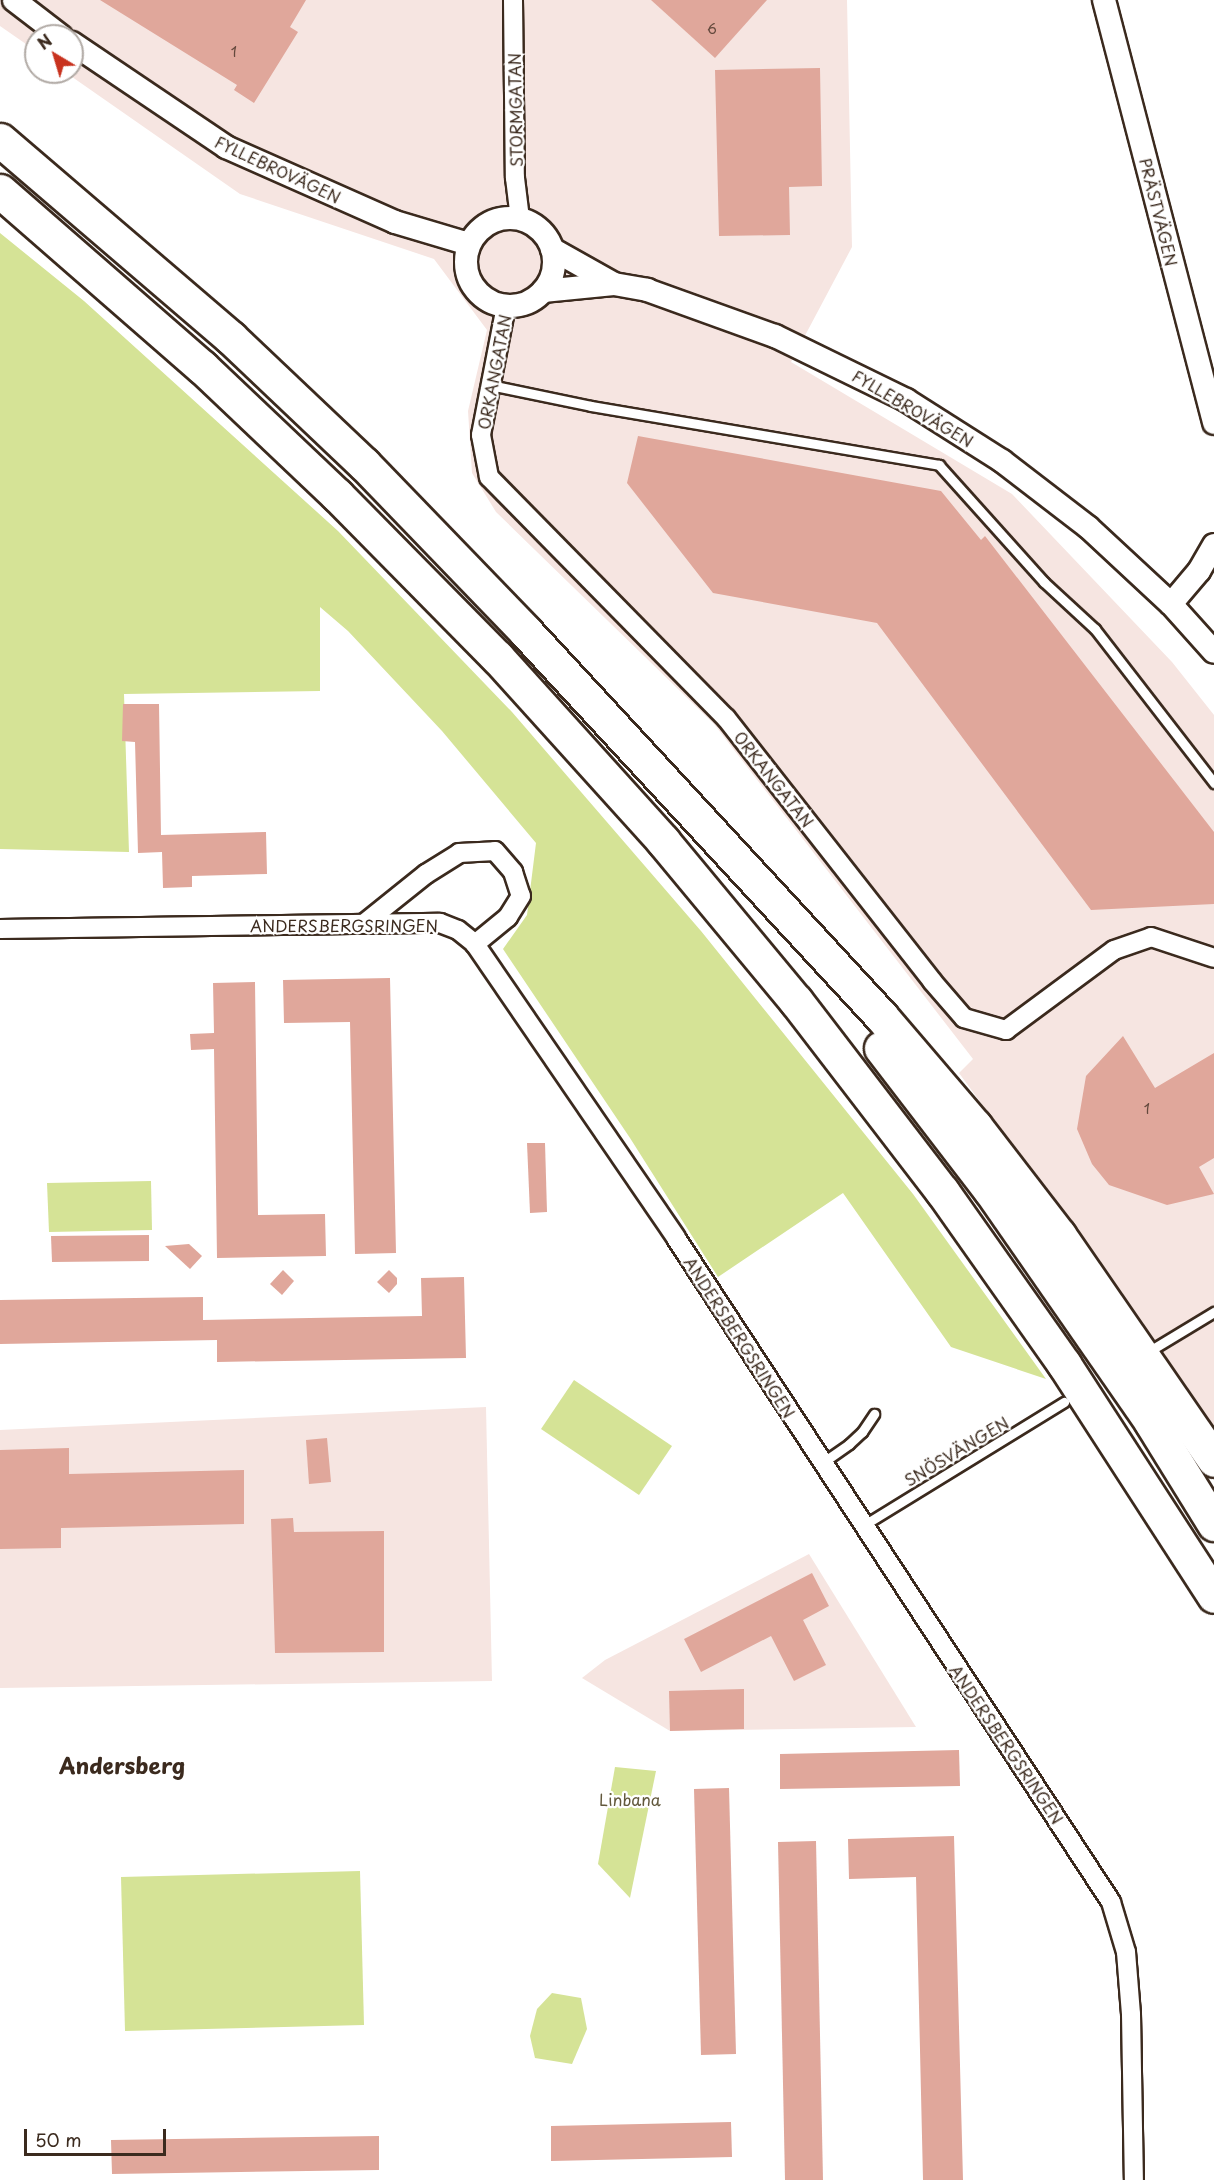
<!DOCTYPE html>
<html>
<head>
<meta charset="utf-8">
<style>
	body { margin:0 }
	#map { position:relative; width:1214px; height:2180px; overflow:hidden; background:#fff; font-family:"Playpen Sans",sans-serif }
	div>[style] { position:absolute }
	.built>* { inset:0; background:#f6e5e1 }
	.green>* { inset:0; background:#d5e396 }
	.building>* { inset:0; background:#e0a79b }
	.roads { filter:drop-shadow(2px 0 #3b2a1e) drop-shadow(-2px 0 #3b2a1e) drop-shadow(0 2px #3b2a1e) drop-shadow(0 -2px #3b2a1e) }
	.service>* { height:9px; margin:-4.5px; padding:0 4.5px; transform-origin:4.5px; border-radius:4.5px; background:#fff }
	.minor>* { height:18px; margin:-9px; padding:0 9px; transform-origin:9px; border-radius:9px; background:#fff }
	.tertiary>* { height:22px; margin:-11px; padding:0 11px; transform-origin:11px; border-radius:11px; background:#fff }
	.tertiary>.ring { margin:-11px; padding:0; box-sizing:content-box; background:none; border:22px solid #fff; border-radius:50% }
	.motorway>* { height:33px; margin:-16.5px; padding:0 16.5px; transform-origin:16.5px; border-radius:16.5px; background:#fff }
	span { translate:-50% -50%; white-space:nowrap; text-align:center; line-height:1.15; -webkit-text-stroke:4.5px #fff; paint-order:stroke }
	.number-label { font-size:14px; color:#64493d }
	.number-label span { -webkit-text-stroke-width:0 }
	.street-label { font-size:16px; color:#3b2a1e }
	.park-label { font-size:16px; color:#62583c }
	.district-label { font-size:22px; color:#3b2a1e; font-weight:700 }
	.north { position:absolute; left:24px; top:24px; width:60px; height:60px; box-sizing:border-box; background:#fff; border:2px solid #b1aaa5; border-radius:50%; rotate:322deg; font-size:16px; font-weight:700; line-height:24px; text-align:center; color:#3b2a1e }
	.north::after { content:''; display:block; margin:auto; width:21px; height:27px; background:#c8321e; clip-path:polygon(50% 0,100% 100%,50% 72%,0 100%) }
	.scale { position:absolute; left:24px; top:2129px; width:142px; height:27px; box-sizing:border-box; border:3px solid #3b2a1e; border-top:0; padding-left:8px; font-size:18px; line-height:21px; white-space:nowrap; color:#3b2a1e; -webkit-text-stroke:4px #fff; paint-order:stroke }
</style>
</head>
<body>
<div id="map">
	<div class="built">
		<div style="clip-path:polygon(0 0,847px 0,852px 247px,791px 362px,1012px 494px,1172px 662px,1214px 715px,1214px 1432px,1141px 1321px,959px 1073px,973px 1059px,714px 724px,496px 512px,472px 473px,468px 411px,487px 330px,434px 259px,240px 194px,65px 72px,72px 72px,72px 36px,36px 36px,36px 51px,0 26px)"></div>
		<div style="clip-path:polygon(486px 1407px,492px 1681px,0 1688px,0 1430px)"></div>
		<div style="clip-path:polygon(809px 1554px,916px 1727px,670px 1731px,582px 1678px,605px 1660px)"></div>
	</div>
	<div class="green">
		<div style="clip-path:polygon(0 233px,84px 301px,338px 531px,512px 712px,701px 931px,913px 1194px,1046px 1379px,951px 1347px,843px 1193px,718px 1277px,630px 1138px,503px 949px,527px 915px,536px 843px,442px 731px,348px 631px,320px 607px,320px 691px,124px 694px,129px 852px,0 849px)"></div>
		<div style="clip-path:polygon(151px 1181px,152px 1230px,49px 1232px,47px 1183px)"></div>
		<div style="clip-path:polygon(574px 1380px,672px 1446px,639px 1495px,541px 1429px)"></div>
		<div style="clip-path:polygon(615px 1767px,656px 1771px,630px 1898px,598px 1864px)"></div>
		<div style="clip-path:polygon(360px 1871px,364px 2025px,125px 2031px,121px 1877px)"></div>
		<div style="clip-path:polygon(552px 1993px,581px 1998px,587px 2029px,572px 2064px,535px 2058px,530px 2036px,537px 2009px)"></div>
	</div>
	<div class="building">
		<div style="clip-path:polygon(100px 0,306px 0,290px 27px,298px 32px,254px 103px,234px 90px,237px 85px)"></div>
		<div style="clip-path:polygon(651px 0,767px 0,715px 58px)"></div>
		<div style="clip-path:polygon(820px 68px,822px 186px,789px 187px,790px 235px,719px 236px,715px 70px)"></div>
		<div style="clip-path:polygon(638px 436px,941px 491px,981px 540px,985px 536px,1214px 832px,1214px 904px,1091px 910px,877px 623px,713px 593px,627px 483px)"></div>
		<div style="clip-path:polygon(123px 704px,159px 704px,161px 835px,266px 832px,267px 874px,192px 876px,192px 887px,163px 888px,162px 852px,138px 853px,135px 742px,122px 741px)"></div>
		<div style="clip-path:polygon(390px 978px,396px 1253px,355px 1254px,350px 1022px,284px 1023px,283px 980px)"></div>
		<div style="clip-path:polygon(255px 982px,258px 1215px,325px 1214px,326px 1256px,217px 1258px,214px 1049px,191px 1050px,190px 1034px,214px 1033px,213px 983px)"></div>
		<div style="clip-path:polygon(1123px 1036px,1155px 1088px,1214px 1053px,1214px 1158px,1199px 1167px,1214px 1194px,1167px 1205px,1109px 1185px,1092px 1164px,1077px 1129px,1086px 1076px)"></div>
		<div style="clip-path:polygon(527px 1143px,545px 1143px,547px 1212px,530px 1213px)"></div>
		<div style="clip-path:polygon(149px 1235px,149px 1261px,52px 1262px,51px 1236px)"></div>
		<div style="clip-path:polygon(189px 1244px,202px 1256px,190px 1269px,165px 1246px)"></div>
		<div style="clip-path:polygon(283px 1270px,294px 1281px,282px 1295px,270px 1284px)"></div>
		<div style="clip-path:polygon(389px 1270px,397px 1278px,397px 1284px,389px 1293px,377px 1282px)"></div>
		<div style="clip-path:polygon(464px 1277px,466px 1358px,217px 1362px,217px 1340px,0 1344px,0 1300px,203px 1297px,203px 1320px,422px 1316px,421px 1278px)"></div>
		<div style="clip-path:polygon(327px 1438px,331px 1482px,309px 1484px,306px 1440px)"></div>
		<div style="clip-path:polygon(69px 1448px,69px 1474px,244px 1470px,244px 1524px,61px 1528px,61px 1548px,0 1549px,0 1450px)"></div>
		<div style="clip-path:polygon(293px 1518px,294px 1532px,384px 1531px,384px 1652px,275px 1653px,271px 1519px)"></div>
		<div style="clip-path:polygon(812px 1573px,829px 1606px,803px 1620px,826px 1665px,794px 1681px,771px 1636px,701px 1672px,684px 1639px)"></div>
		<div style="clip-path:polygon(744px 1689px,744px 1729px,670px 1731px,669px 1691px)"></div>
		<div style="clip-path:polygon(959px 1750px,960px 1786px,780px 1789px,780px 1754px)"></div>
		<div style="clip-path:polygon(729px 1788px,736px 2054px,701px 2055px,694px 1789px)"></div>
		<div style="clip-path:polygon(954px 1836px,963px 2180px,923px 2180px,916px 1877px,849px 1879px,848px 1839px)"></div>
		<div style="clip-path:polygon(816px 1841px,823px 2180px,785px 2180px,778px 1842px)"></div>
		<div style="clip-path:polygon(731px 2122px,732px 2157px,551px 2161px,551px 2126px)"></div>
		<div style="clip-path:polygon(379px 2136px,379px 2170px,112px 2174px,111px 2140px)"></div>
	</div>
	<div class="roads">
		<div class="service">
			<div style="left:490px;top:385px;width:103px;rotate:11.7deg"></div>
			<div style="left:591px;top:406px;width:353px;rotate:9.6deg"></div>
			<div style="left:939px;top:465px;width:157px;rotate:48.1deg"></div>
			<div style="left:1044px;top:582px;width:69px;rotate:42.7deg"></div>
			<div style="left:1095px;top:629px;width:195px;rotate:52.3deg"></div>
			<div style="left:1151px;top:1350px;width:74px;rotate:-31.1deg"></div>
			<div style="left:822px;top:1463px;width:33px;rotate:-35deg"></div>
			<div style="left:849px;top:1444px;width:18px;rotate:-43deg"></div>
			<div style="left:862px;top:1432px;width:22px;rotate:-56deg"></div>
			<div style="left:864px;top:1525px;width:235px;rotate:-31.6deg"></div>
		</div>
		<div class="minor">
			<div style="left:513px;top:0;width:178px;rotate:89.4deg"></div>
			<div style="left:515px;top:178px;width:41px;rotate:83deg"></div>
			<div style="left:506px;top:306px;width:131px;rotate:101deg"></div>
			<div style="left:481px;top:435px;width:43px;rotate:79.2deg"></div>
			<div style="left:489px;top:477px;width:338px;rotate:45.5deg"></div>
			<div style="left:726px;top:718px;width:334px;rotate:51.9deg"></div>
			<div style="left:932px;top:981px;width:49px;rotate:49.1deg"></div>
			<div style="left:964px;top:1018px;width:44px;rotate:15.9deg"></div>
			<div style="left:1006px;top:1030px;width:134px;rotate:-36.5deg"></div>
			<div style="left:1114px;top:950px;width:39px;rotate:-19deg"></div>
			<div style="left:1151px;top:937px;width:66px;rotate:18.4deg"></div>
			<div style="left:366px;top:922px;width:77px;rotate:-38.7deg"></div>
			<div style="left:426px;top:874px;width:39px;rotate:-32deg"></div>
			<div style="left:459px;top:853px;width:36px;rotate:-3deg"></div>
			<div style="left:495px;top:851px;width:28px;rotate:49deg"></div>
			<div style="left:513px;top:872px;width:25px;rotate:72deg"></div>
			<div style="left:521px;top:896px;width:25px;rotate:122deg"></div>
			<div style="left:508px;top:917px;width:43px;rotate:140.7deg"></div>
			<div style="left:0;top:929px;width:440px;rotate:-0.8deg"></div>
			<div style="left:440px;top:923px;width:19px;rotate:21deg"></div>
			<div style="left:458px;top:930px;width:22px;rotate:39deg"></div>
			<div style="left:475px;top:944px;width:356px;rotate:55.6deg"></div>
			<div style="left:676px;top:1238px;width:794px;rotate:56.77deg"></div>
			<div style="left:1111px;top:1902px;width:52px;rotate:73.3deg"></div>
			<div style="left:1126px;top:1952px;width:62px;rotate:85.4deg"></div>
			<div style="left:1131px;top:2014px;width:166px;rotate:89deg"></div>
		</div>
		<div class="tertiary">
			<div style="left:14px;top:0;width:59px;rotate:37.5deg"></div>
			<div style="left:1104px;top:0;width:437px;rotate:75.4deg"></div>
			<div style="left:72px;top:43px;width:186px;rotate:34deg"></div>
			<div style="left:226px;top:147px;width:185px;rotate:23.9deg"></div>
			<div style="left:395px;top:222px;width:77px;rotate:16.6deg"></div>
			<div class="ring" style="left:466px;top:218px;width:66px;height:66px"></div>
			<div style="left:552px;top:249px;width:71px;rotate:29.4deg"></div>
			<div style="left:543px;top:291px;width:71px;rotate:-5.6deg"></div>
			<div style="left:614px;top:284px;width:34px;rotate:10deg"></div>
			<div style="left:647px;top:290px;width:136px;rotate:19.8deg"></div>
			<div style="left:775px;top:336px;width:146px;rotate:26deg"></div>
			<div style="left:906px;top:400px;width:114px;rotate:32.4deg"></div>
			<div style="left:1002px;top:461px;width:108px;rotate:37.5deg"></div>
			<div style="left:1088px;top:527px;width:113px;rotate:42.9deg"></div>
			<div style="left:1171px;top:604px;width:64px;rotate:48.1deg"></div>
			<div style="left:1171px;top:604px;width:43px;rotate:-49.7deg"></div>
			<div style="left:1199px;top:571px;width:30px;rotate:-60deg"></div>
		</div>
		<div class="motorway">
			<div style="left:0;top:140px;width:304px;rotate:40.6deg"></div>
			<div style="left:231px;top:338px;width:183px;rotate:43.5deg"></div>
			<div style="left:364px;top:464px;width:233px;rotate:46deg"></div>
			<div style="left:526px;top:632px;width:523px;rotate:47.25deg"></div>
			<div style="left:881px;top:1016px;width:145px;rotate:49.5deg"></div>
			<div style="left:975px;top:1126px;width:138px;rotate:52.4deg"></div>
			<div style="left:1059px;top:1235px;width:273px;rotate:55.4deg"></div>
			<div style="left:0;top:191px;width:268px;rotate:41.1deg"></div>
			<div style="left:202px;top:367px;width:186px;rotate:43.5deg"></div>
			<div style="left:337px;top:495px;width:228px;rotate:45.4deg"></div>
			<div style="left:497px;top:657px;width:248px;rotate:47.9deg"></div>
			<div style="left:663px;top:841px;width:208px;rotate:50.3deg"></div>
			<div style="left:796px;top:1001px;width:240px;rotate:52.5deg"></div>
			<div style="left:942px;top:1191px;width:212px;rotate:54.8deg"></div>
			<div style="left:1064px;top:1364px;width:276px;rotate:57.1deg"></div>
			<div style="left:881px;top:1048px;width:179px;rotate:52.5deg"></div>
			<div style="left:990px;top:1190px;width:282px;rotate:55.2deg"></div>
			<div style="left:1151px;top:1422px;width:120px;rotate:58.3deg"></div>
		</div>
	</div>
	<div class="number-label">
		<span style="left:712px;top:29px">6</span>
		<span style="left:234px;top:52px">1</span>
		<span style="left:1147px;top:1109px">1</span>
	</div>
	<div class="street-label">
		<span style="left:515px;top:110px;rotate:-91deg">STORMGATAN</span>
		<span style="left:278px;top:169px;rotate:25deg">FYLLEBROVÄGEN</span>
		<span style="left:1159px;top:212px;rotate:76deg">PRÄSTVÄGEN</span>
		<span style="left:494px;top:372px;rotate:-79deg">ORKANGATAN</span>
		<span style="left:913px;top:408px;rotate:30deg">FYLLEBROVÄGEN</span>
		<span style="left:774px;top:779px;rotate:52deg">ORKANGATAN</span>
		<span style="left:344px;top:925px">ANDERSBERGSRINGEN</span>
		<span style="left:740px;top:1337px;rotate:57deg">ANDERSBERGSRINGEN</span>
		<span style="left:956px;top:1451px;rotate:-31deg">SNÖSVÄNGEN</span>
		<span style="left:1007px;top:1744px;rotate:56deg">ANDERSBERGSRINGEN</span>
	</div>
	<div class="park-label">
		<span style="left:630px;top:1799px">Linbana</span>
	</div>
	<div class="district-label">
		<span style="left:122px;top:1765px">Andersberg</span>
	</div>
	<div class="north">N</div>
	<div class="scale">50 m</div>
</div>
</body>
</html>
